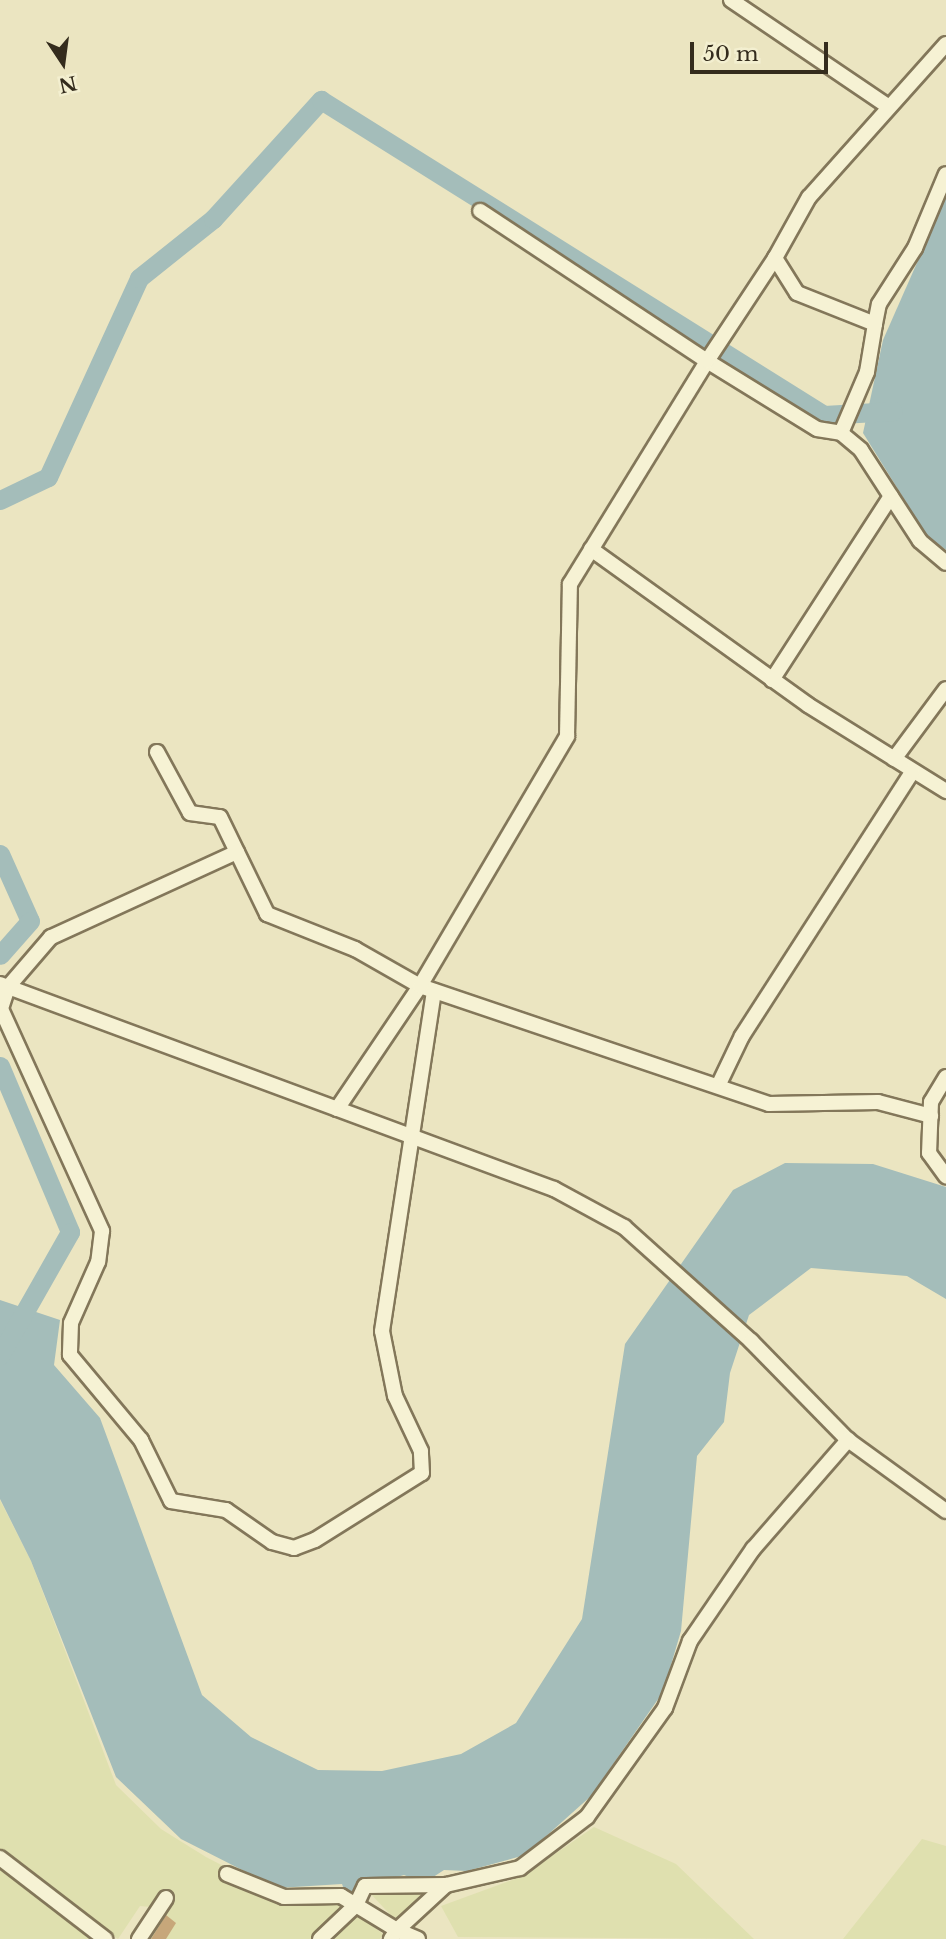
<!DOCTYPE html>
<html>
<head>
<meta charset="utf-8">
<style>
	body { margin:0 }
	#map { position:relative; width:946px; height:1939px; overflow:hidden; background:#ebe5c1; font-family:"Libre Baskerville",serif }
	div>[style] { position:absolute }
	.farmland>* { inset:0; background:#dfe0af }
	.water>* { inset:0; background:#a4bdba }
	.canal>* { height:19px; margin:-9.5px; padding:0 9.5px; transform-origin:9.5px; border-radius:9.5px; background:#a4bdba }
	.building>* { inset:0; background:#c7a77a }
	.roads { filter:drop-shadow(2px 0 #83775a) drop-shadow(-2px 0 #83775a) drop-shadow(0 2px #83775a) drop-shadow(0 -2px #83775a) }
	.street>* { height:14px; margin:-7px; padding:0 7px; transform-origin:7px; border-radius:7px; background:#f6f2d4 }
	span { translate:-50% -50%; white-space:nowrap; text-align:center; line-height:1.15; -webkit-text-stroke:7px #f3efd0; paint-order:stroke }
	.north { position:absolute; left:28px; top:28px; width:70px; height:70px; -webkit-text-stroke:5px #f3efd0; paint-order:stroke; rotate:167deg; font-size:19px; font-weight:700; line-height:28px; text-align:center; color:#342c1d }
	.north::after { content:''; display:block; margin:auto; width:24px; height:32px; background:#342c1d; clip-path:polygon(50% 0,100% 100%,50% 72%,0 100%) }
	.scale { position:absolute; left:690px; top:42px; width:138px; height:32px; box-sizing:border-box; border:4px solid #342c1d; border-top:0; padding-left:9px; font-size:21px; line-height:24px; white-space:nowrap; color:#342c1d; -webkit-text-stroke:5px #f3efd0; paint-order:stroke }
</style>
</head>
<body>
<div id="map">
	<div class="farmland">
		<div style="clip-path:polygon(0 1500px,31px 1561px,116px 1785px,161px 1829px,206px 1857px,284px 1897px,325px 1890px,383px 1934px,380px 1939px,143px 1939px,164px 1897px,151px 1907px,140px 1906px,118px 1939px,103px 1929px,95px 1939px,0 1939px)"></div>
		<div style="clip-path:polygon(594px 1827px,676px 1864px,754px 1939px,458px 1937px,441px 1906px,523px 1876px)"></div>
		<div style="clip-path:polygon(922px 1839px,946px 1846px,946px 1939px,843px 1939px)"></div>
		<div style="clip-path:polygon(427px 1890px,398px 1923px,369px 1892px)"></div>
	</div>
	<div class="water">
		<div style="clip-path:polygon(946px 197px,946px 550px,927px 536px,863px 433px,883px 340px)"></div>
		<div style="clip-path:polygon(785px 1163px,873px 1164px,946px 1187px,946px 1299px,907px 1276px,811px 1268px,749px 1315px,730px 1373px,724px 1422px,697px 1456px,681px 1631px,663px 1692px,591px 1796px,525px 1855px,467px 1871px,444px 1870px,424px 1883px,404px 1875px,365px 1886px,355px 1899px,346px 1895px,342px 1884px,278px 1888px,181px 1839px,116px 1777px,31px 1561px,0 1499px,0 1300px,60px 1320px,54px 1365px,100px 1418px,202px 1695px,251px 1737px,318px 1770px,382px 1771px,461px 1754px,516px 1723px,582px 1619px,625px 1344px,733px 1190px)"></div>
	</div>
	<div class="canal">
		<div style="left:0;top:500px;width:53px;rotate:-25.6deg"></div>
		<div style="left:48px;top:477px;width:219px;rotate:-65.4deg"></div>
		<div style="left:139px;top:278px;width:95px;rotate:-38.6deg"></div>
		<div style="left:213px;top:219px;width:161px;rotate:-47.8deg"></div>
		<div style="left:321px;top:100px;width:593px;rotate:32.06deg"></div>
		<div style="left:824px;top:415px;width:69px;rotate:-3.3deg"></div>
		<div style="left:0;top:854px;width:73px;rotate:65.9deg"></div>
		<div style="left:30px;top:921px;width:45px;rotate:131.4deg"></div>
		<div style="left:0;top:1066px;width:180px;rotate:67.1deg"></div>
		<div style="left:70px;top:1232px;width:142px;rotate:119.6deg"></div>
	</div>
	<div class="building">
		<div style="clip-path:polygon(166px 1915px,176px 1923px,166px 1939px,151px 1939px)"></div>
	</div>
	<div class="roads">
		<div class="street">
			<div style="left:731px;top:0;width:187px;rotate:34.1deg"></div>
			<div style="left:946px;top:44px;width:205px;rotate:131.8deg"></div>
			<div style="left:809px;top:197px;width:70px;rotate:119.1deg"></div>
			<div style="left:775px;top:258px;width:41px;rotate:57.8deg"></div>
			<div style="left:797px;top:293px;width:84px;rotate:21.7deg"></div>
			<div style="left:875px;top:324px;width:49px;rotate:99.5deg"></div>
			<div style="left:867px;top:372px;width:66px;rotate:113.1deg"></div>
			<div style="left:841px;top:433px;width:26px;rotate:40deg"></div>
			<div style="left:861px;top:450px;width:108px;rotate:57deg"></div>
			<div style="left:920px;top:541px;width:34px;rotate:40deg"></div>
			<div style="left:775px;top:258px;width:123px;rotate:123.4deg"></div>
			<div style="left:707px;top:361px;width:129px;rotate:31.7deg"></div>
			<div style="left:817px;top:429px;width:24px;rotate:9deg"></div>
			<div style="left:875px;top:324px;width:20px;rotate:-79deg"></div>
			<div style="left:879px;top:304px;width:67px;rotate:-57.3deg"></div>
			<div style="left:915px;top:248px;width:80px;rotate:-67.3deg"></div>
			<div style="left:591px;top:549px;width:267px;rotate:35.7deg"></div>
			<div style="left:808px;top:705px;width:163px;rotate:31.9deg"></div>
			<div style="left:772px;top:680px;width:219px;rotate:-57.1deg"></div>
			<div style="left:157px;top:752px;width:69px;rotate:61.6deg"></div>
			<div style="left:190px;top:813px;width:30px;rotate:8deg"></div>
			<div style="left:220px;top:817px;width:108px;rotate:64.1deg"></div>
			<div style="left:267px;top:914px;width:95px;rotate:21.7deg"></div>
			<div style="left:355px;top:949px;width:75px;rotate:29.6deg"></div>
			<div style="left:420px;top:986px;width:368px;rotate:18.7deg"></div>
			<div style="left:769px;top:1104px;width:109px;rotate:-1.1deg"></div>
			<div style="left:878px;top:1102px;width:55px;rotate:14.8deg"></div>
			<div style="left:894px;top:759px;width:87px;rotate:-53.4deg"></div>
			<div style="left:237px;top:852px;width:205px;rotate:155.4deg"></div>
			<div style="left:51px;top:937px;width:66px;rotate:130.7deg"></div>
			<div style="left:8px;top:987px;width:23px;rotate:108deg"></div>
			<div style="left:1px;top:1009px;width:244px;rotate:65.5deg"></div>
			<div style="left:102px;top:1231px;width:31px;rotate:97deg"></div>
			<div style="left:98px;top:1262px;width:67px;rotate:113.9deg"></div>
			<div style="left:71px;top:1323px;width:32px;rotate:92deg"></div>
			<div style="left:70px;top:1355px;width:111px;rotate:50.1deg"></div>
			<div style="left:141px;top:1440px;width:68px;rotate:63.8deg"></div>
			<div style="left:171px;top:1501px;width:56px;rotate:9.3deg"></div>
			<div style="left:226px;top:1510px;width:56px;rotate:34.8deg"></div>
			<div style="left:272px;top:1542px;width:23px;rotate:15deg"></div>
			<div style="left:294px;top:1548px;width:22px;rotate:-21deg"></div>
			<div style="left:315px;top:1540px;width:126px;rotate:-32.1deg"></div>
			<div style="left:422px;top:1473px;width:22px;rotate:-93deg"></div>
			<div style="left:421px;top:1451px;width:61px;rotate:-115.3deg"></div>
			<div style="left:395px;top:1396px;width:66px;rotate:-101.3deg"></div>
			<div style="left:382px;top:1331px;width:344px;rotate:-81.3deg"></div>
			<div style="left:0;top:984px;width:591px;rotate:20.31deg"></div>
			<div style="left:554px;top:1189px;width:80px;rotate:28.5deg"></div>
			<div style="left:624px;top:1227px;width:171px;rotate:41.9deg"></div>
			<div style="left:751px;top:1341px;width:139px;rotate:45.6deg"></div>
			<div style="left:848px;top:1440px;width:121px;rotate:35.9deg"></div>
			<div style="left:946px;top:1077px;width:29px;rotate:121deg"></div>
			<div style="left:931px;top:1102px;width:51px;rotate:92.2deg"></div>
			<div style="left:929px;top:1153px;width:29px;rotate:54deg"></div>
			<div style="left:718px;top:1086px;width:55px;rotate:-64.4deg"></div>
			<div style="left:742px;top:1036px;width:315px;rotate:-57.2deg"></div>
			<div style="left:337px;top:1109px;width:148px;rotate:-56deg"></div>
			<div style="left:420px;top:986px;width:290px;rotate:-59.5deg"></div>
			<div style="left:567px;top:736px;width:152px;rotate:-88.9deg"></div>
			<div style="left:570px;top:584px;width:262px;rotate:-58.4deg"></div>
			<div style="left:707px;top:361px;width:272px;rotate:-146.5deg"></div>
			<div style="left:0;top:1858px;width:133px;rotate:37.6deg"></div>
			<div style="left:227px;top:1874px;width:61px;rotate:22deg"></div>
			<div style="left:284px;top:1897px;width:57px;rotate:-1deg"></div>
			<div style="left:341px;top:1896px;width:66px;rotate:31.3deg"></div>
			<div style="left:397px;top:1930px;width:11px;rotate:124deg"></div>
			<div style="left:139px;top:1939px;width:49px;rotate:-56.6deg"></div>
			<div style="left:320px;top:1939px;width:50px;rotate:-43.4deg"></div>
			<div style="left:356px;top:1905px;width:21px;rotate:-65deg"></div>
			<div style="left:365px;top:1886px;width:81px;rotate:-0.7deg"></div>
			<div style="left:418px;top:1939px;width:23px;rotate:-157deg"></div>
			<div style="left:397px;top:1930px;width:67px;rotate:-42.6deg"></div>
			<div style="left:446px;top:1885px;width:76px;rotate:-12.9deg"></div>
			<div style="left:520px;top:1868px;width:84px;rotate:-37.3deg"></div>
			<div style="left:587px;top:1817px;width:134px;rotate:-54.4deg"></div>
			<div style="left:665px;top:1708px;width:72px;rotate:-69.5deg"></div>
			<div style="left:690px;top:1641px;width:112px;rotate:-55.6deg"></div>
			<div style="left:753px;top:1549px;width:145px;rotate:-48.9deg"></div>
		</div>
	</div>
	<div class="north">N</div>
	<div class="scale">50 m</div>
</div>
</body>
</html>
